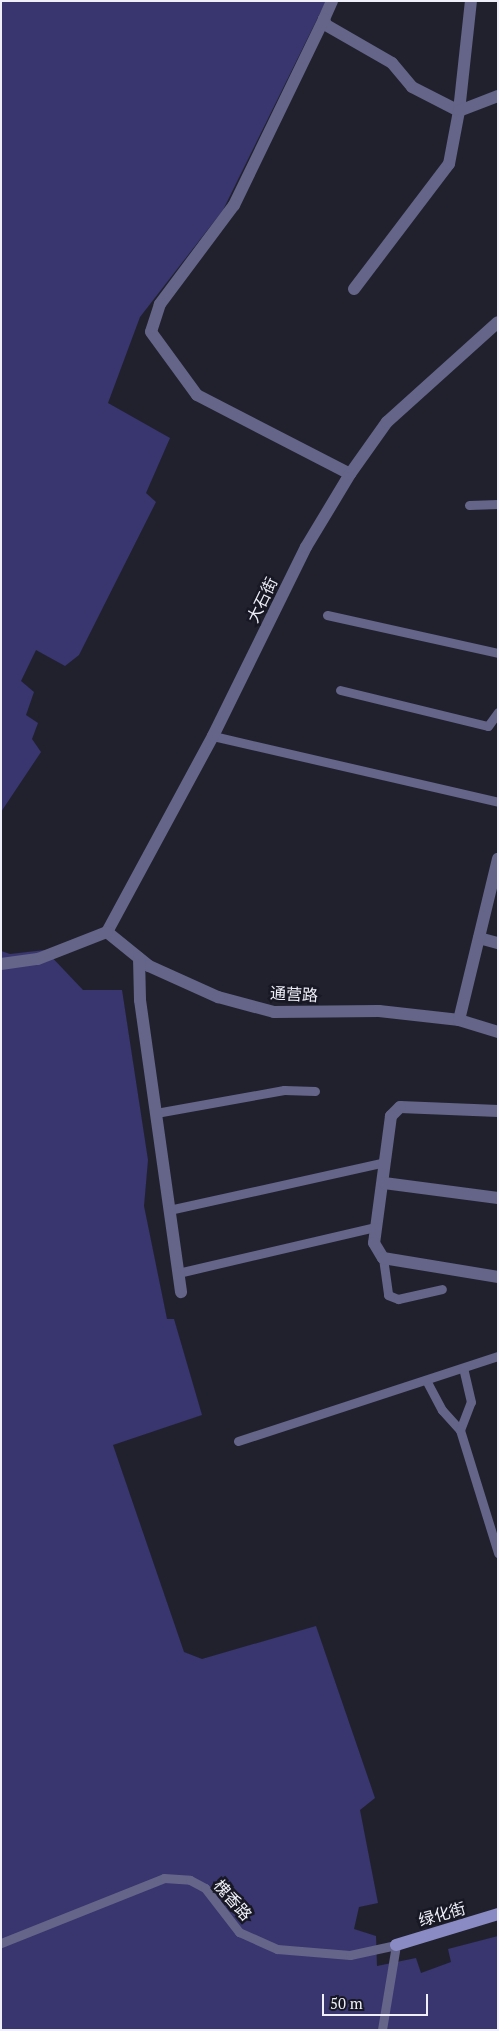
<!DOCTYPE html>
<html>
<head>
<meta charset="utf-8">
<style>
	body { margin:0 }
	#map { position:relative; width:499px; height:2031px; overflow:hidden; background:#21212e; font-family:"PT Serif","Noto Sans SC",serif }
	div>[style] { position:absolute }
	.green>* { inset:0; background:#38356f }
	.lane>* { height:9px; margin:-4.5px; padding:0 4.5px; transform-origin:4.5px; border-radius:4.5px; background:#646589 }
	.street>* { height:12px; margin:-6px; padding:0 6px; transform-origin:6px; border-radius:6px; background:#646589 }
	.secondary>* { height:12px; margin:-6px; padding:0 6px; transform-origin:6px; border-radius:6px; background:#8a8bc4 }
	span { translate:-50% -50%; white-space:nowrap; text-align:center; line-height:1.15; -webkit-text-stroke:5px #171824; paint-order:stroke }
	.street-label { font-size:16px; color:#eeeff8 }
	.frame { position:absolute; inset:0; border:2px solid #eeeff8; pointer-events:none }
	.scale { position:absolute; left:322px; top:1994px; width:106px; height:22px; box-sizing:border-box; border:2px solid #eeeff8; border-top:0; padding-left:6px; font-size:15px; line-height:18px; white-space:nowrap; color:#eeeff8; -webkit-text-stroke:4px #171824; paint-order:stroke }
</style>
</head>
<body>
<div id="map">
	<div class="green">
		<div style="clip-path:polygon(1px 1px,326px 1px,223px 210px,140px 317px,108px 403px,170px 438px,146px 493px,156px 502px,79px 655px,65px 666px,36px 650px,21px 681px,34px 692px,26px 715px,38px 723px,32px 739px,41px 752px,1px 812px)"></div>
		<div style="clip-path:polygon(45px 950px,83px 990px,122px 990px,148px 1160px,144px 1206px,167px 1319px,174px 1319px,202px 1415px,113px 1445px,184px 1652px,202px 1659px,316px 1626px,375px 1798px,360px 1810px,378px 1903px,359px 1907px,354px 1929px,376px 1936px,377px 1966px,416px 1958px,421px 1973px,451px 1962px,448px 1949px,498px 1936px,498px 2030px,1px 2030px,1px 951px,10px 954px)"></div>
	</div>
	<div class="lane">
		<div style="left:469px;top:505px;width:29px;rotate:-2deg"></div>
		<div style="left:327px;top:615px;width:175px;rotate:12.5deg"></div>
		<div style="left:340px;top:690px;width:152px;rotate:13.7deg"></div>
		<div style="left:488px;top:726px;width:17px;rotate:-54deg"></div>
		<div style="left:213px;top:736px;width:293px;rotate:13deg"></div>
		<div style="left:156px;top:1113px;width:130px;rotate:-10.2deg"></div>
		<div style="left:284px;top:1090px;width:31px;rotate:2deg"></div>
		<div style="left:169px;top:1210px;width:221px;rotate:-12.5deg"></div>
		<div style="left:383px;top:1258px;width:37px;rotate:82deg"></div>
		<div style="left:388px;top:1295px;width:11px;rotate:22deg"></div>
		<div style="left:398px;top:1299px;width:45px;rotate:-12.8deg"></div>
		<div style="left:178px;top:1273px;width:203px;rotate:-13.1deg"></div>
		<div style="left:426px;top:1380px;width:34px;rotate:62deg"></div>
		<div style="left:442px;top:1410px;width:27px;rotate:48deg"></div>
		<div style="left:460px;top:1430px;width:30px;rotate:-69deg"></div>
		<div style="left:471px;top:1402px;width:35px;rotate:-103deg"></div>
		<div style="left:460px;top:1430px;width:129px;rotate:72.8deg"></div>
		<div style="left:238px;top:1441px;width:274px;rotate:-18.1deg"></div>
		<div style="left:1px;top:1943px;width:175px;rotate:-21.7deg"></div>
		<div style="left:164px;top:1878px;width:26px;rotate:4deg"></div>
		<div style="left:190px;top:1880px;width:17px;rotate:28deg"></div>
		<div style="left:205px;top:1888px;width:56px;rotate:52.3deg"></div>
		<div style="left:239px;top:1932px;width:42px;rotate:24.1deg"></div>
		<div style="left:277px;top:1949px;width:73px;rotate:4.7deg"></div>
		<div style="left:350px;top:1955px;width:47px;rotate:-12.3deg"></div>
		<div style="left:396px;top:1945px;width:86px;rotate:99.4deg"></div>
	</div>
	<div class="street">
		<div style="left:332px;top:1px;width:20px;rotate:114deg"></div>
		<div style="left:324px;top:19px;width:6px;rotate:72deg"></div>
		<div style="left:326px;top:25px;width:76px;rotate:29.9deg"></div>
		<div style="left:392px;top:63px;width:31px;rotate:50deg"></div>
		<div style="left:412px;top:87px;width:53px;rotate:27.1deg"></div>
		<div style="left:459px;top:111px;width:111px;rotate:-83.8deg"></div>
		<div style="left:324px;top:19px;width:207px;rotate:115.8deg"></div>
		<div style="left:234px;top:205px;width:124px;rotate:126.8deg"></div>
		<div style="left:160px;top:304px;width:29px;rotate:108deg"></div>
		<div style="left:151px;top:332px;width:78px;rotate:53.9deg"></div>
		<div style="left:197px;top:395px;width:172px;rotate:27.3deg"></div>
		<div style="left:354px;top:289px;width:157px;rotate:-52.8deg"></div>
		<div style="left:449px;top:164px;width:54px;rotate:-79.3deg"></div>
		<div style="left:459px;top:111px;width:42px;rotate:-21deg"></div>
		<div style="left:107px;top:932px;width:223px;rotate:-61.6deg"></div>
		<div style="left:213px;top:736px;width:211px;rotate:-63.8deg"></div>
		<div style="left:306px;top:547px;width:85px;rotate:-58.9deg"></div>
		<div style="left:350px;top:474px;width:64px;rotate:-54.6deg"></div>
		<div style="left:387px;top:422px;width:149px;rotate:-42deg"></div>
		<div style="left:107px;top:932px;width:54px;rotate:39deg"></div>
		<div style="left:149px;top:966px;width:76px;rotate:24.2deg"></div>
		<div style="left:218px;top:997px;width:58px;rotate:15deg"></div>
		<div style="left:274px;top:1012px;width:105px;rotate:-0.5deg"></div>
		<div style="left:379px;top:1011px;width:81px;rotate:6.4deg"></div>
		<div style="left:459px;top:1020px;width:41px;rotate:17.1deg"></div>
		<div style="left:479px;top:938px;width:20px;rotate:15deg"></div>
		<div style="left:139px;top:958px;width:42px;rotate:88.6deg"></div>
		<div style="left:140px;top:1000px;width:295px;rotate:82deg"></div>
		<div style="left:1px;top:964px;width:37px;rotate:-8deg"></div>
		<div style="left:38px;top:959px;width:74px;rotate:-21.4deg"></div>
		<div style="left:459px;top:1020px;width:166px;rotate:-76.4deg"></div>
		<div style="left:498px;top:1111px;width:98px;rotate:-177.7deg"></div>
		<div style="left:400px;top:1107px;width:13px;rotate:135deg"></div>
		<div style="left:391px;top:1116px;width:128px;rotate:97.6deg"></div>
		<div style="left:374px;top:1243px;width:17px;rotate:59deg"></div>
		<div style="left:383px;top:1258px;width:117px;rotate:9.4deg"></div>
		<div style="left:384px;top:1183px;width:115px;rotate:7.5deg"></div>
	</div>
	<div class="secondary">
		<div style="left:396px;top:1945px;width:107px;rotate:-16.9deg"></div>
	</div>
	<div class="street-label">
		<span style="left:262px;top:600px;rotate:-64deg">大石街</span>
		<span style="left:294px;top:994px;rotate:3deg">通营路</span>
		<span style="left:233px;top:1900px;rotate:49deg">槐香路</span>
		<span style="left:442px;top:1914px;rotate:-16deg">绿化街</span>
	</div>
	<div class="frame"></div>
	<div class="scale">50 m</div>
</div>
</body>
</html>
